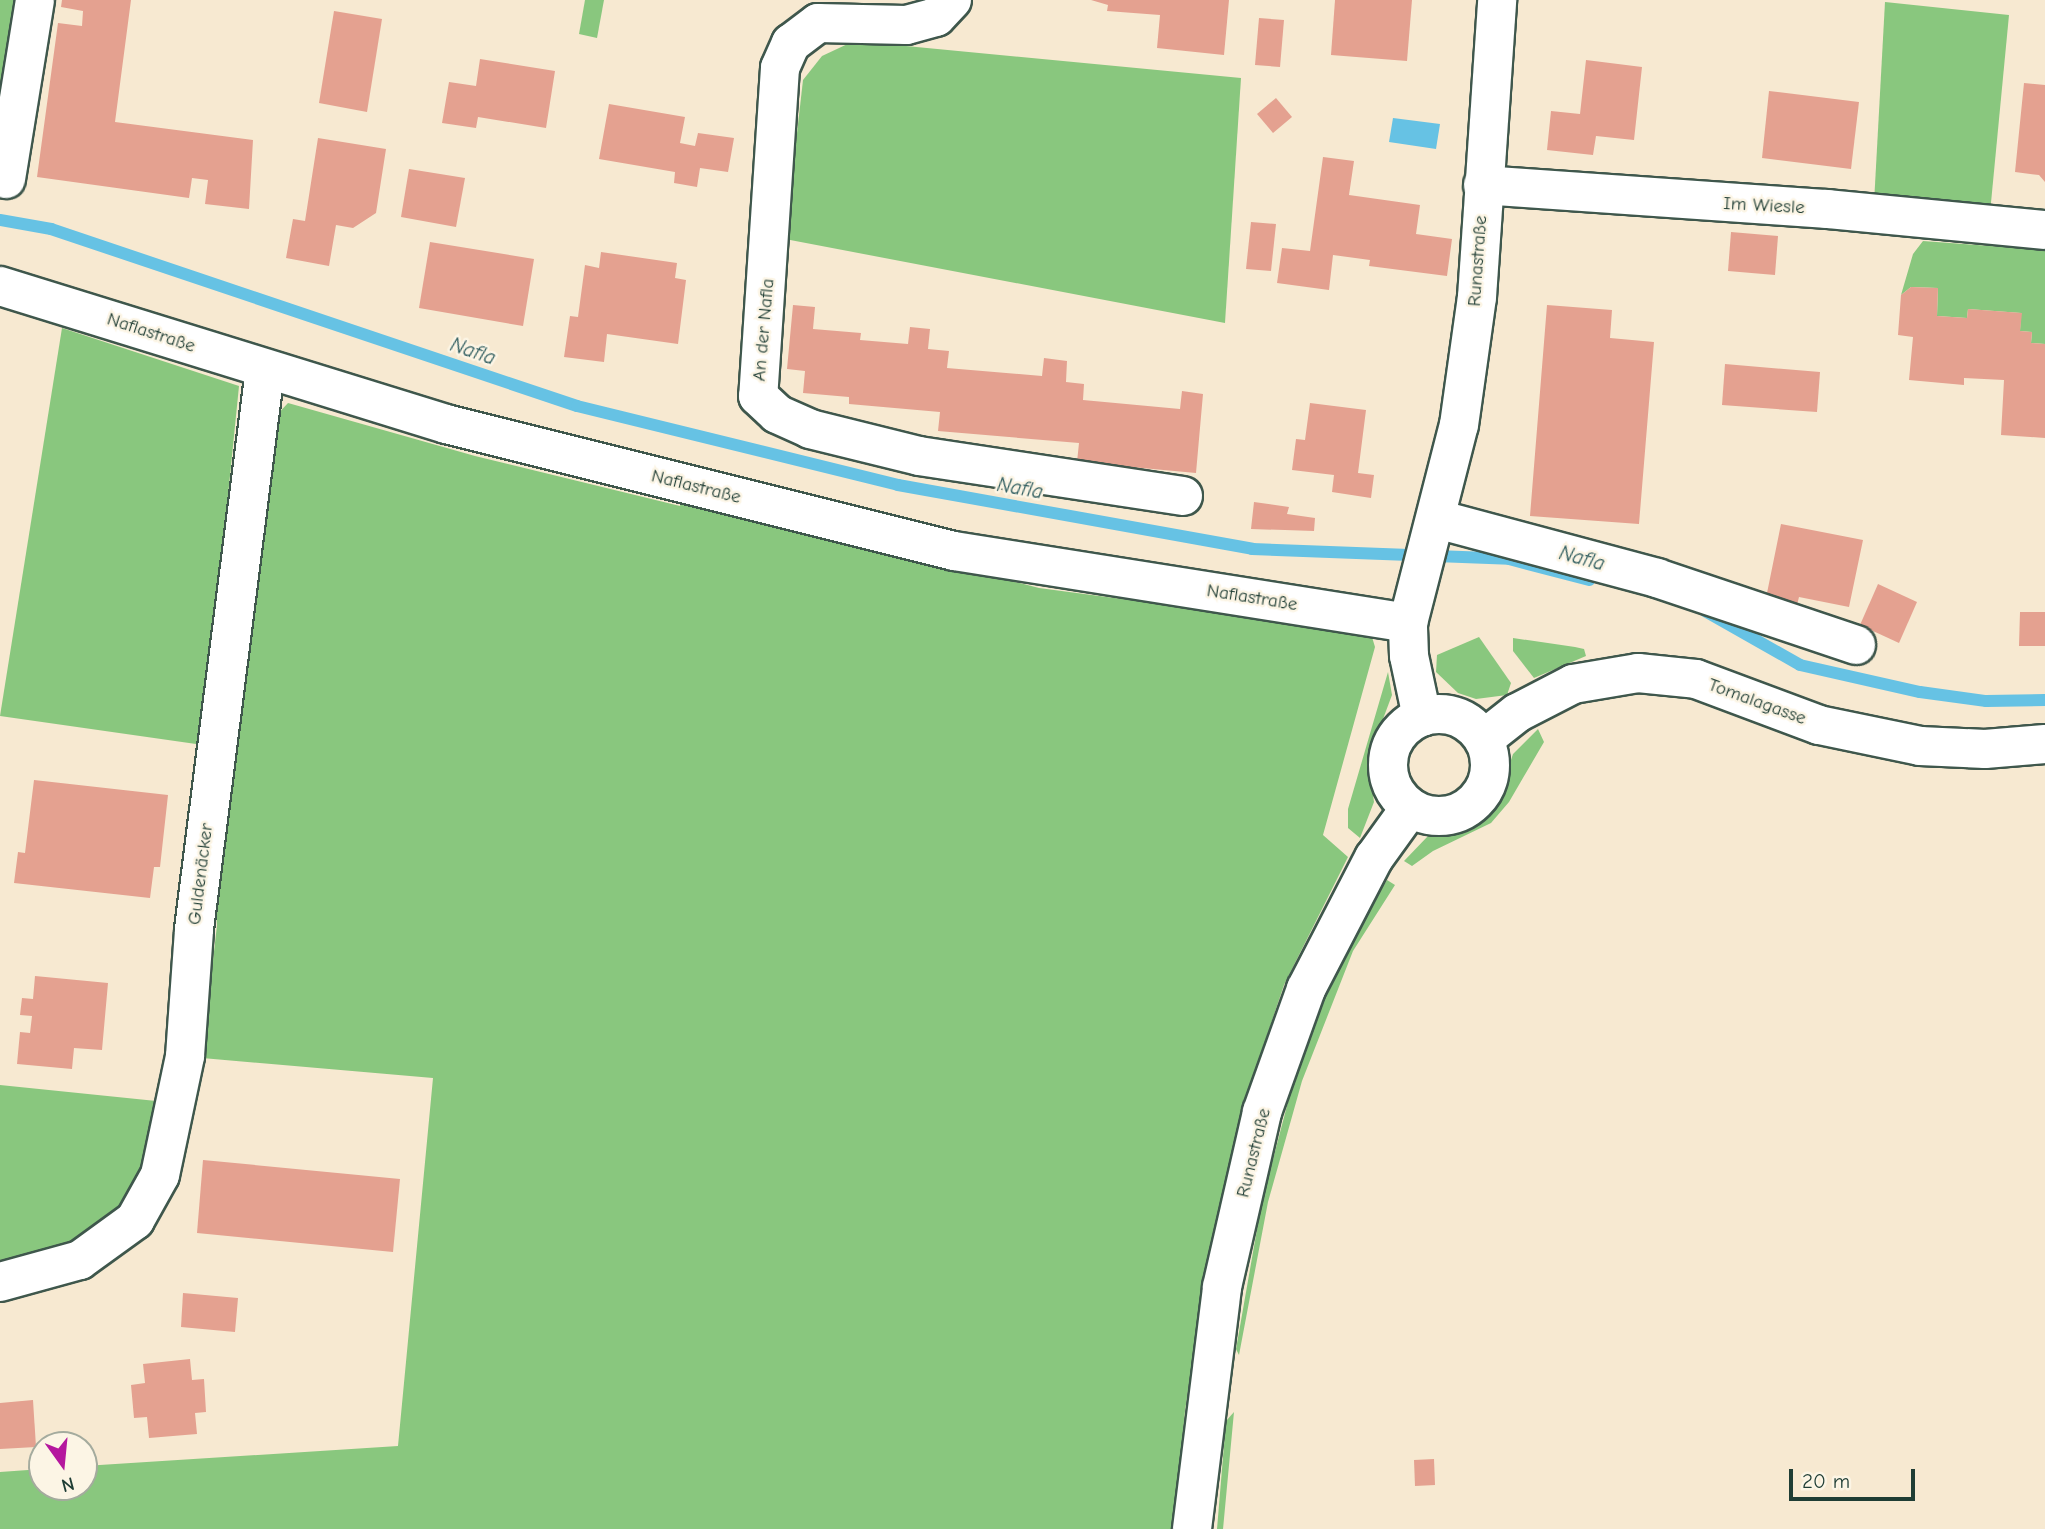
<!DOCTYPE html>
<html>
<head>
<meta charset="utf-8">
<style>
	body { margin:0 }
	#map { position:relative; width:2045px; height:1529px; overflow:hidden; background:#f7e9d1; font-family:"Comic Neue",sans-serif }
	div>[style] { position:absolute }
	.green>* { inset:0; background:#89c77e }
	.water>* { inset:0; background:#66c2e4 }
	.stream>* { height:12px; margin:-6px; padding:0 6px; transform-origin:6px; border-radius:6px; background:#66c2e4 }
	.building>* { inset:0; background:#e4a190 }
	.roads { filter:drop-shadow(2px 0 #3f574c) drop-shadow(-2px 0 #3f574c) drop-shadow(0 2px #3f574c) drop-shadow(0 -2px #3f574c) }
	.minor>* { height:38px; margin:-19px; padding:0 19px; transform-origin:19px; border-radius:19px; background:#fff }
	.minor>.ring { margin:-19px; padding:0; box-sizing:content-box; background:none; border:38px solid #fff; border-radius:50% }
	span { translate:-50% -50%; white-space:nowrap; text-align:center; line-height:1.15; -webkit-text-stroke:5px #fcf5e5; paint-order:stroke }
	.street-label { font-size:19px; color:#1f3d34 }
	.water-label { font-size:21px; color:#315e60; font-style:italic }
	.north { position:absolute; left:28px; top:1431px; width:70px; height:70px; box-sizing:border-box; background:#fcf5e5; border:2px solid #a4ab9e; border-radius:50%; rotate:165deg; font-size:19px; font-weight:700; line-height:28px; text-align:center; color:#1f3d34 }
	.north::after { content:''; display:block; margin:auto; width:24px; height:32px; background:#b5179e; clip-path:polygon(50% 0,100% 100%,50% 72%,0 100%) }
	.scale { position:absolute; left:1789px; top:1469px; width:126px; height:32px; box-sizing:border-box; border:4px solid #1f3d34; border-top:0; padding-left:9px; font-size:21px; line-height:24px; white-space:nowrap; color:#1f3d34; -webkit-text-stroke:5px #fcf5e5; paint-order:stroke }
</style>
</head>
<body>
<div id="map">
	<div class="green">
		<div style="clip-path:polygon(0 0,20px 0,0 129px)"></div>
		<div style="clip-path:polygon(585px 0,604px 0,597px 38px,579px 34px)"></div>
		<div style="clip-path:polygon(1885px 2px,2009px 15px,1990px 213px,1874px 203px)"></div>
		<div style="clip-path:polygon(854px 41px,1241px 78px,1225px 323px,785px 239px,803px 80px,822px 56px)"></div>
		<div style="clip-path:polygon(1923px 241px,2045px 250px,2045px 344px,2031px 343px,2032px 332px,2020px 331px,2021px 313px,1968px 309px,1967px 318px,1937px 316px,1938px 288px,1911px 287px,1901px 295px,1913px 254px)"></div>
		<div style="clip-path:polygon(62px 328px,239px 386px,203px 745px,0 716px)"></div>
		<div style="clip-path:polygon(288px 403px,475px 456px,680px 506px,683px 497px,1039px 588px,1152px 603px,1178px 599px,1364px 631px,1372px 637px,1375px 647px,1323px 835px,1348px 857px,1284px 985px,1241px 1113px,1204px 1284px,1185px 1411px,1174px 1529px,0 1529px,0 1472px,42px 1469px,42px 1487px,84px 1487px,84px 1466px,398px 1446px,433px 1078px,202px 1058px,217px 925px,214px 893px,274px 418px)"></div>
		<div style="clip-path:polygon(1479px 637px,1511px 683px,1507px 695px,1476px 699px,1458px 693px,1436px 672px,1437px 655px)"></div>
		<div style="clip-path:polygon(1513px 638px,1575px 647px,1584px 649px,1586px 656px,1534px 678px,1513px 651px)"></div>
		<div style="clip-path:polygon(1388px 672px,1392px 695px,1368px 759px,1374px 802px,1360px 838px,1348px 828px,1348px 809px)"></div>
		<div style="clip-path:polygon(1538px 729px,1544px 742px,1509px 802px,1491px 823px,1433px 851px,1412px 866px,1404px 861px,1428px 836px,1467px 828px,1496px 805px,1513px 754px)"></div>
		<div style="clip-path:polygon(1387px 880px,1395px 885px,1353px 951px,1302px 1081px,1268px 1202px,1239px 1355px,1236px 1349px,1262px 1201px,1293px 1083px,1317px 1012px,1359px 923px)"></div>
		<div style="clip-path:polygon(0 1085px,166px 1102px,133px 1195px,66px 1250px,0 1264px)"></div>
		<div style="clip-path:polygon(1234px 1412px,1223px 1529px,1217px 1529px,1226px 1421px)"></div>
	</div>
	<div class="water">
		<div style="clip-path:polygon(1393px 118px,1440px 124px,1436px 149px,1389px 142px)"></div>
	</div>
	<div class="stream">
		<div style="left:0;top:220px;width:52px;rotate:10deg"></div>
		<div style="left:51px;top:229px;width:555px;rotate:18.6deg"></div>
		<div style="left:577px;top:406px;width:331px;rotate:13.8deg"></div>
		<div style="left:898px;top:485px;width:360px;rotate:10.2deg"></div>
		<div style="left:1252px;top:549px;width:257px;rotate:2.2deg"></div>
		<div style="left:1509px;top:559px;width:83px;rotate:14.7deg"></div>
		<div style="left:1705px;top:611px;width:109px;rotate:29.6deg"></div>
		<div style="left:1800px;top:665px;width:123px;rotate:12.7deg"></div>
		<div style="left:1920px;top:692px;width:67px;rotate:7.8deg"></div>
		<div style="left:1986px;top:701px;width:59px;rotate:-1deg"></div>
	</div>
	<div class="building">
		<div style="clip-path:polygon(62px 0,131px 0,115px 122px,253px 140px,249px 209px,205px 204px,208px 180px,192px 178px,189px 198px,37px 177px,58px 23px,82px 26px,83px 11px,61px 7px)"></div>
		<div style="clip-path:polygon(1091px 0,1229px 0,1224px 55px,1157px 48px,1160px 15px,1107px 11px,1108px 5px)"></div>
		<div style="clip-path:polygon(1335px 0,1412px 0,1407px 61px,1331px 55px)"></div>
		<div style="clip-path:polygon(334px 11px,382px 19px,367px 112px,319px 103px)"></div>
		<div style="clip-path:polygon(1259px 18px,1284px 20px,1280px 67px,1255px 65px)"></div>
		<div style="clip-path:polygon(480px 59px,555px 71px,546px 128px,478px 117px,476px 128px,442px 123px,449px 82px,476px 86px)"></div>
		<div style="clip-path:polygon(1586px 60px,1642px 67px,1634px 140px,1596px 136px,1593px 155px,1547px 150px,1551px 111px,1580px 114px)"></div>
		<div style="clip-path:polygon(2024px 83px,2045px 85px,2045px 182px,2039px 175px,2015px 172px)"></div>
		<div style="clip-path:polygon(1769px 91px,1859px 102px,1851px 169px,1762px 158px)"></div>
		<div style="clip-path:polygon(1276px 98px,1292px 117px,1273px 133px,1257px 114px)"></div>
		<div style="clip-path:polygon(609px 104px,685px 117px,680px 143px,695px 146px,698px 133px,734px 138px,728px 172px,700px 168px,697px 187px,674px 183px,675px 172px,599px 159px)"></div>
		<div style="clip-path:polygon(318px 138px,386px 149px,376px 213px,353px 228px,336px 225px,329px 266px,286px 258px,293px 219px,305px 221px)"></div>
		<div style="clip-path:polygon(1323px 157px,1354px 161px,1349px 195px,1420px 205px,1416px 234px,1452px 239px,1447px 276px,1369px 266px,1370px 260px,1333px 255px,1329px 290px,1277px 283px,1282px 248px,1310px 251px)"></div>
		<div style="clip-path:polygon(409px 169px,465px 178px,456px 227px,401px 217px)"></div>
		<div style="clip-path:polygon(1251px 222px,1276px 224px,1271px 271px,1246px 269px)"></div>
		<div style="clip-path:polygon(1731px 232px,1778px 236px,1775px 275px,1728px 271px)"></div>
		<div style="clip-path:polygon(430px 242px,534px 259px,523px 326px,419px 308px)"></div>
		<div style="clip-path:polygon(601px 252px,677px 263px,675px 278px,686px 280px,678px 344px,607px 334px,604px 362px,564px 357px,570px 316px,578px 317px,585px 265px,599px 268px)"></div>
		<div style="clip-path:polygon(1911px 287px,1938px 288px,1937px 316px,1967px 318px,1968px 309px,2022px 313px,2020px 331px,2032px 332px,2031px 343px,2045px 344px,2045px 438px,2001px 435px,2004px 380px,1964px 378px,1964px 385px,1909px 380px,1913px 337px,1898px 335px,1901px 295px)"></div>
		<div style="clip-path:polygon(793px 305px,815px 307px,813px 329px,861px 333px,860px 340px,908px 344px,910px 327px,930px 329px,928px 349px,949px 351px,947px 368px,1042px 376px,1044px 358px,1067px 361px,1066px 382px,1084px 384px,1083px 400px,1180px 409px,1182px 391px,1203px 394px,1196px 473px,1077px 462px,1079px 443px,938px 431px,940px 412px,849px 404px,849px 397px,803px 393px,805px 371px,787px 369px)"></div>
		<div style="clip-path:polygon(1547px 305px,1612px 310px,1610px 338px,1654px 342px,1639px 524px,1530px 516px)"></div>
		<div style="clip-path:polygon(1725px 364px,1820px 372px,1817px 412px,1722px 405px)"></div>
		<div style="clip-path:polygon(1310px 403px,1366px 410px,1358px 473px,1374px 475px,1371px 498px,1332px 492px,1334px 475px,1292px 470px,1296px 439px,1305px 440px)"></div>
		<div style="clip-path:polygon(1254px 502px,1289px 507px,1287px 514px,1315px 518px,1314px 531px,1251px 529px)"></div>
		<div style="clip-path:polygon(1781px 524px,1863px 540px,1849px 607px,1799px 597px,1797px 605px,1766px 598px)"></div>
		<div style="clip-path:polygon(1878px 584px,1917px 602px,1899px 643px,1860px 625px)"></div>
		<div style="clip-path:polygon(2020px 612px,2045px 612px,2045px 646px,2019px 646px)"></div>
		<div style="clip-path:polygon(34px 780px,168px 795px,160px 867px,154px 867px,150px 898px,14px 883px,18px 852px,25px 853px)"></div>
		<div style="clip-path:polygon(35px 976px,108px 983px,102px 1050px,74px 1048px,72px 1069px,17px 1064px,20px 1032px,30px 1033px,32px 1016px,20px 1015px,22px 998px,33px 999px)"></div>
		<div style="clip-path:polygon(203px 1160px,400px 1179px,393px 1252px,197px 1233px)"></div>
		<div style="clip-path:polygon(183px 1293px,238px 1298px,235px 1332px,181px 1327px)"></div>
		<div style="clip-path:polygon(190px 1359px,192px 1380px,204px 1379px,206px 1412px,195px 1413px,197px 1434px,149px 1438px,147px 1417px,134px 1418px,131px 1385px,145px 1383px,143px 1364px)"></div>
		<div style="clip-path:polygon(33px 1400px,36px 1447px,0 1449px,0 1403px)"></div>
		<div style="clip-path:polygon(1434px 1459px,1435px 1485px,1415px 1486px,1414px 1460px)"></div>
	</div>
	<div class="roads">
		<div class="minor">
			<div style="left:952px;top:0;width:23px;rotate:133deg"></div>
			<div style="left:936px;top:17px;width:31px;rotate:165deg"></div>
			<div style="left:906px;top:25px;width:88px;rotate:-178.7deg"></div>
			<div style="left:818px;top:23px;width:34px;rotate:143deg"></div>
			<div style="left:791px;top:43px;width:27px;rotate:114deg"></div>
			<div style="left:780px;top:68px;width:329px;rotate:93.8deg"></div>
			<div style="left:758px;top:396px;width:26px;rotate:43deg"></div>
			<div style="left:777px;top:414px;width:36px;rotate:24deg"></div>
			<div style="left:810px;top:429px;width:112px;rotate:13.9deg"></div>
			<div style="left:919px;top:456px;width:267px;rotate:8.6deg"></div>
			<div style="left:6px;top:179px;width:181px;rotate:-80.8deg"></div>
			<div style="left:1483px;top:185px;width:345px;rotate:4deg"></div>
			<div style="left:1827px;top:209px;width:219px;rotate:5.5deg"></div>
			<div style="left:0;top:286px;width:467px;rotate:17.2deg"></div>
			<div style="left:446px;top:424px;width:524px;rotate:14.04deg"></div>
			<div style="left:954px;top:551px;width:460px;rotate:9deg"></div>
			<div style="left:1437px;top:519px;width:228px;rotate:15deg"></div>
			<div style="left:1657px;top:578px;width:210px;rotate:18.6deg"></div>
			<div class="ring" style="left:1388px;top:714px;width:64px;height:64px"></div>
			<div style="left:1422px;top:717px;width:62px;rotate:-102deg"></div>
			<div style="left:1409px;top:656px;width:33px;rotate:-92deg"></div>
			<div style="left:1408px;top:623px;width:204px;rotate:-75.6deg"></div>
			<div style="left:1459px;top:425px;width:129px;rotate:-82deg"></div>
			<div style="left:1477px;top:297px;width:298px;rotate:-86.1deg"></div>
			<div style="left:1484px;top:739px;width:42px;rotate:-38.2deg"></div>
			<div style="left:1517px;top:713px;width:63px;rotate:-27.4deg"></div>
			<div style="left:1573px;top:684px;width:66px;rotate:-9.6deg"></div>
			<div style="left:1638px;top:673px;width:58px;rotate:5.9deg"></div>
			<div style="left:1696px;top:679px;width:131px;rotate:20.5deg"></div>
			<div style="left:1819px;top:725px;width:103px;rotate:11.7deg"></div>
			<div style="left:1920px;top:746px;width:65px;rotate:2.6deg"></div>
			<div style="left:1985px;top:749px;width:60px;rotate:-4.8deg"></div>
			<div style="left:0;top:1282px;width:83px;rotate:-15.4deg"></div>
			<div style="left:80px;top:1260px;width:68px;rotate:-36deg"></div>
			<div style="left:135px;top:1220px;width:51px;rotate:-60.9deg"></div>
			<div style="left:160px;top:1175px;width:122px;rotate:-78.1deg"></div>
			<div style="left:185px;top:1056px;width:127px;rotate:-85.9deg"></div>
			<div style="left:194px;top:929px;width:563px;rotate:-82.76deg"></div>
			<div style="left:1192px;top:1529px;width:244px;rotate:-82.9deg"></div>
			<div style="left:1222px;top:1287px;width:180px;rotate:-77.1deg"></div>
			<div style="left:1262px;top:1112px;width:131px;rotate:-70.3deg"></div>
			<div style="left:1306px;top:989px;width:148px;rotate:-62.6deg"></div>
			<div style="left:1374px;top:858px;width:62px;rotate:-54.2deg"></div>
		</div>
	</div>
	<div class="street-label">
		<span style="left:1764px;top:206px;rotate:3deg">Im Wiesle</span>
		<span style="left:1478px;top:261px;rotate:-86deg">Runastraße</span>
		<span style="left:764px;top:330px;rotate:-85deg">An der Nafla</span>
		<span style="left:151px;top:333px;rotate:18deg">Naflastraße</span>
		<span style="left:696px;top:487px;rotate:14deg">Naflastraße</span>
		<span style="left:1252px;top:598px;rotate:9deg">Naflastraße</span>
		<span style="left:1757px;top:702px;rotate:20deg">Tomalagasse</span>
		<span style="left:201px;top:874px;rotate:-83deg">Guldenäcker</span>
		<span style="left:1254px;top:1153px;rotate:-76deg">Runastraße</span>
	</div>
	<div class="water-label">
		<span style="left:473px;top:351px;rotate:19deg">Nafla</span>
		<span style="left:1020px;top:488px;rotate:10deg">Nafla</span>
		<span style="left:1582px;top:558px;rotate:15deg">Nafla</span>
	</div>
	<div class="north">N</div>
	<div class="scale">20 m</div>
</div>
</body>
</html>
